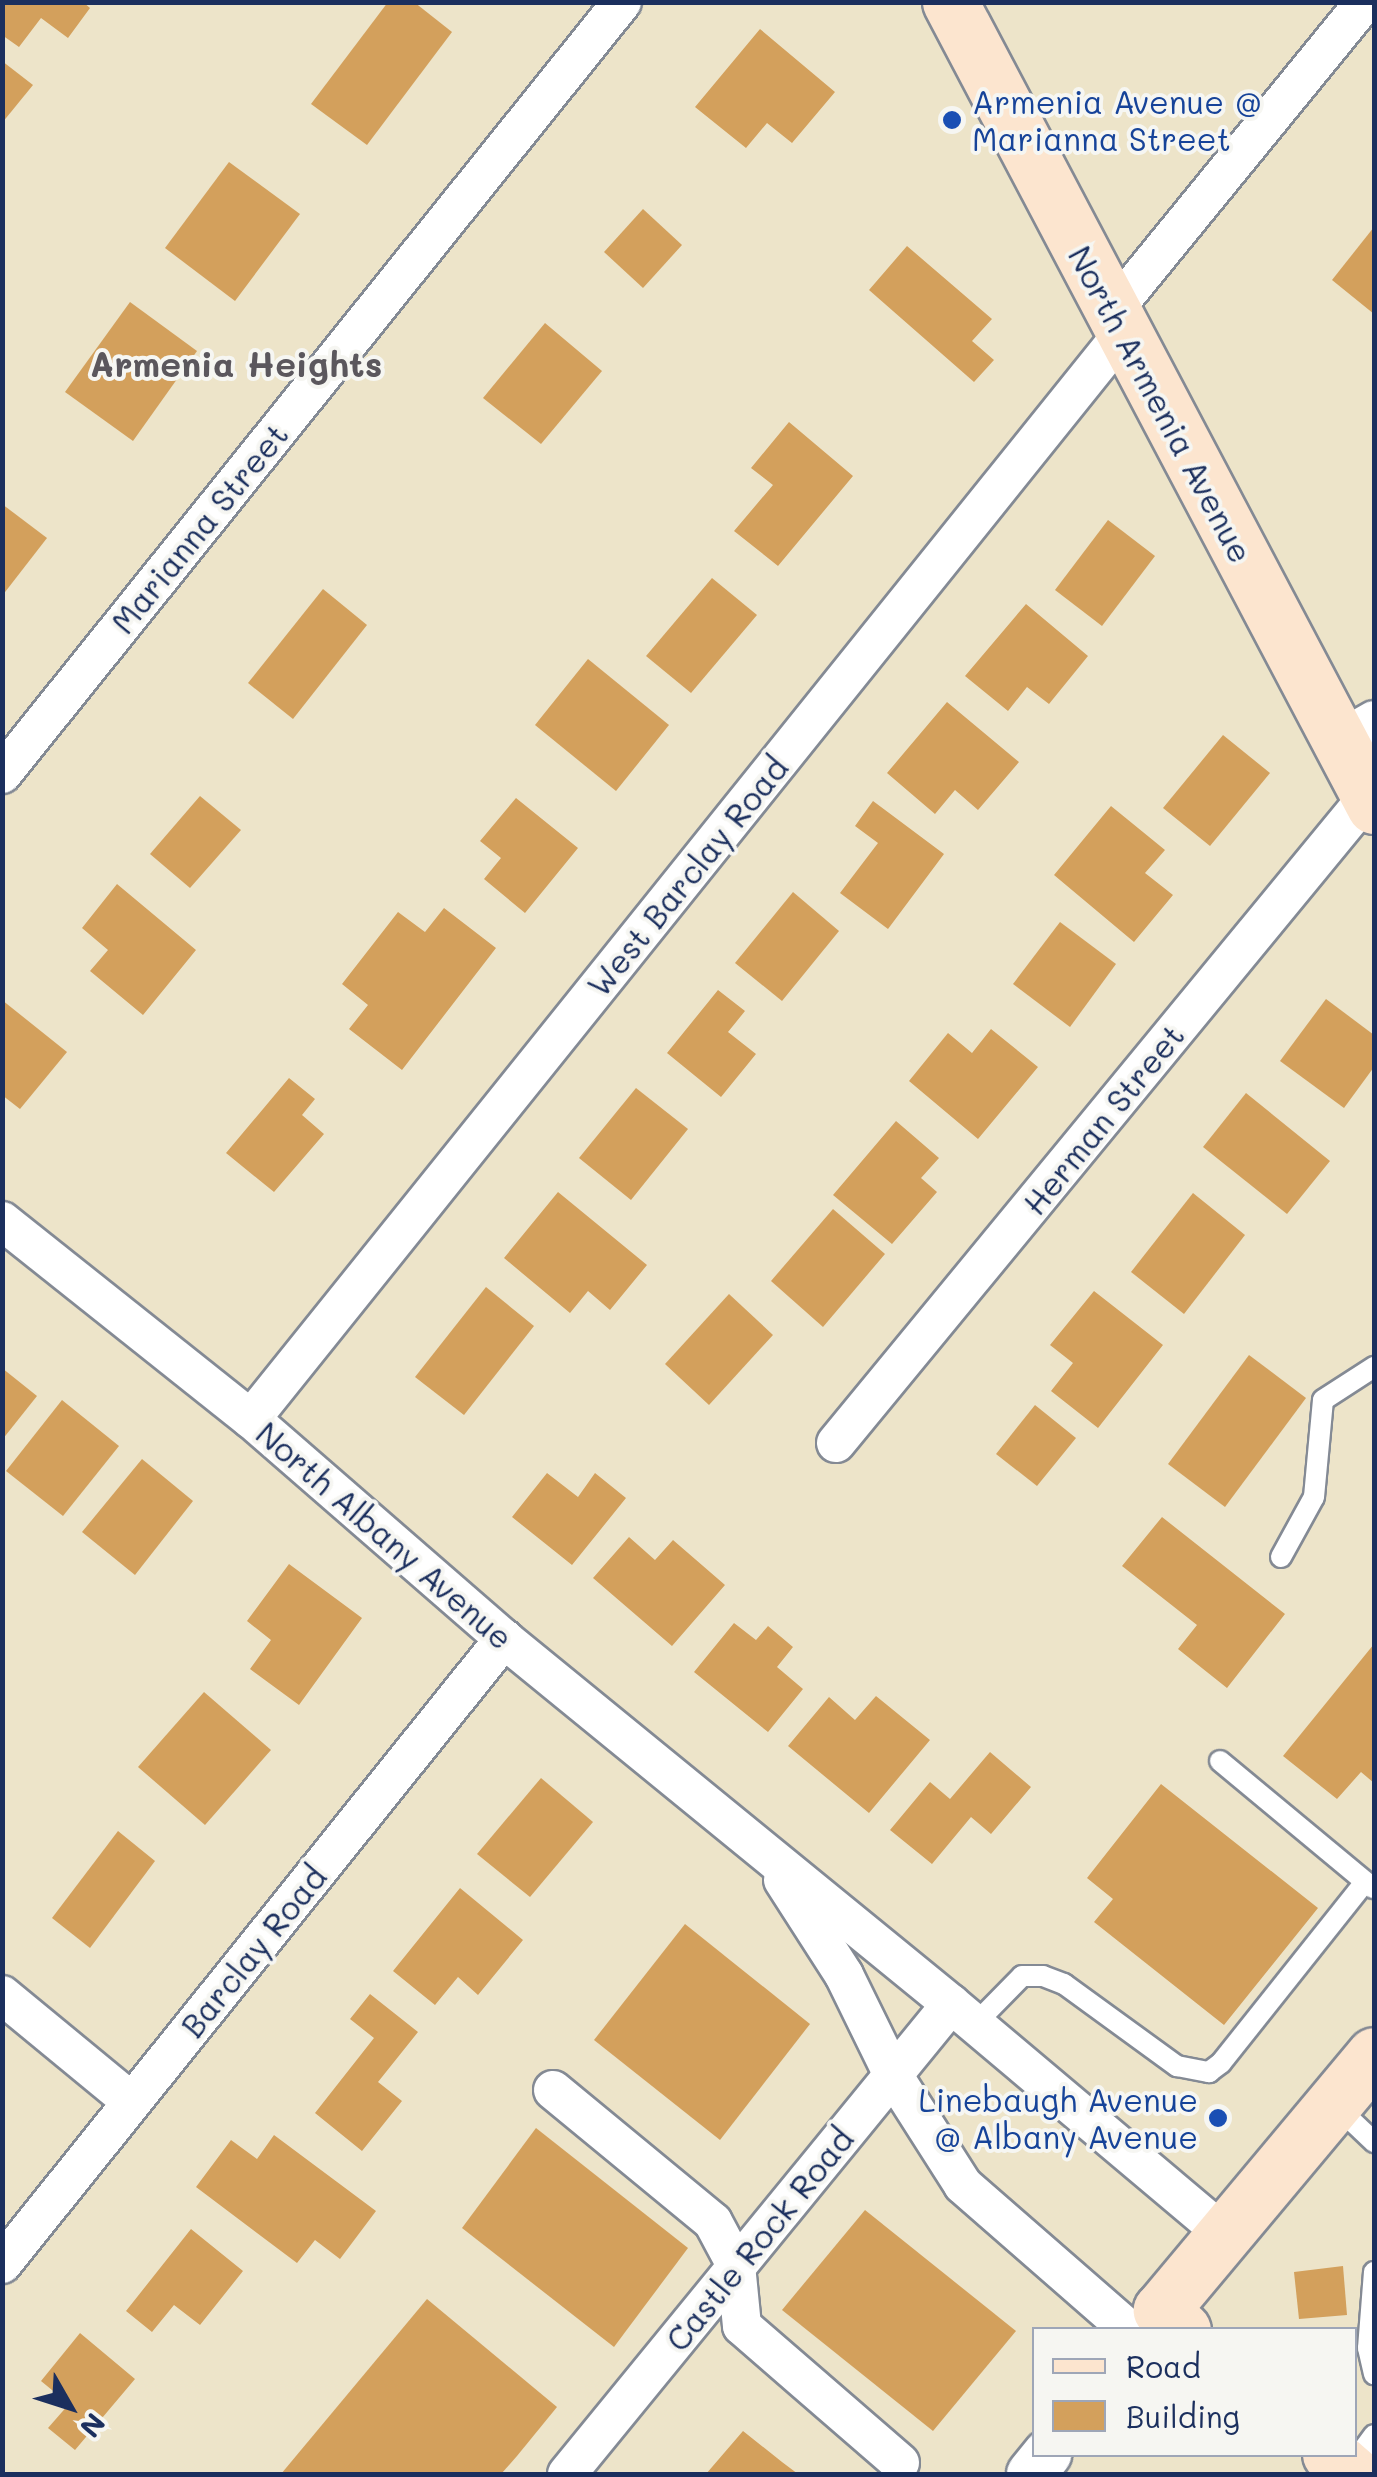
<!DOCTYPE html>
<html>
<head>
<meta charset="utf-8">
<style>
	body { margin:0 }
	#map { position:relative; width:1377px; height:2477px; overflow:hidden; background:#ede4c9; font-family:Mali,sans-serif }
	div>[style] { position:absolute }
	.building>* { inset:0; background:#d3a05c }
	.roads { filter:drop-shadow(2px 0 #848a94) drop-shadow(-2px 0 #848a94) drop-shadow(0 2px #848a94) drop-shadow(0 -2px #848a94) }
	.service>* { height:20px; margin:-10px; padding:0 10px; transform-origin:10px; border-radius:10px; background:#fff }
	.minor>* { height:38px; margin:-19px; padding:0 19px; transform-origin:19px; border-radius:19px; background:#fff }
	.tertiary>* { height:48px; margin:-24px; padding:0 24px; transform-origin:24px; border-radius:24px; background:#fff }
	.secondary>* { height:55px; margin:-27.5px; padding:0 27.5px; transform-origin:27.5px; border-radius:27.5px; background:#fce5cf }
	.dots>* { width:28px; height:28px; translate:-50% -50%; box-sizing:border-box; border:5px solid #f6f6f2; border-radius:50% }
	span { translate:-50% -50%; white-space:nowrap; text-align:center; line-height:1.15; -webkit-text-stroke:8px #f6f6f2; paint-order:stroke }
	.transit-label { font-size:32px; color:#164399 }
	.left { translate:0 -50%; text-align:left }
	.right { translate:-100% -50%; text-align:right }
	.street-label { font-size:32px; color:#1b2f5e }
	.neighbourhood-label { font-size:35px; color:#5b575d; font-weight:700 }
	.frame { position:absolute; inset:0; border:5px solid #1b2f5e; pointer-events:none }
	.legend { position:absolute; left:1032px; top:2327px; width:325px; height:130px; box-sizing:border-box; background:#f6f6f2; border:2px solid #9ea6b7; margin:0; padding:12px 18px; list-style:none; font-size:30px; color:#1b2f5e }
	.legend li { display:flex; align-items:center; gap:20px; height:50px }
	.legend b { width:50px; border:2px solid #9ea6b7 }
	.north { position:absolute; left:20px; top:2357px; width:100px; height:100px; -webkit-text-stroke:8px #f6f6f2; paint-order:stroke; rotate:129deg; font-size:28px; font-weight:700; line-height:40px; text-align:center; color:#1b2f5e }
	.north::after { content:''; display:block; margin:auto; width:35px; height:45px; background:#1b2f5e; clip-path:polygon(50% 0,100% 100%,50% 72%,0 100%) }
</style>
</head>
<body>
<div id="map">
	<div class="building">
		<div style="clip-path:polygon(2px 2px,83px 2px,90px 8px,68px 38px,41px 18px,19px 47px,2px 35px)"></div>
		<div style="clip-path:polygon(388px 2px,414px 2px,452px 32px,367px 145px,311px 104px)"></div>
		<div style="clip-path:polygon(760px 29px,835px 92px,792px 143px,767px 123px,746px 148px,695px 107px)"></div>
		<div style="clip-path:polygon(2px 61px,33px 85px,2px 123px)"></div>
		<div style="clip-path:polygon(229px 162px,300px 214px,235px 301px,165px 248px)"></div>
		<div style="clip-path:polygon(643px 209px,682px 245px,643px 288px,604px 252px)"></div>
		<div style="clip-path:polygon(1374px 227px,1374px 314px,1332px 280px)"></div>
		<div style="clip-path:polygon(907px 246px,992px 319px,972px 341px,994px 360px,974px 382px,869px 290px)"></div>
		<div style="clip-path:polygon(130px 302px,197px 351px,133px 441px,65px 392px)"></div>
		<div style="clip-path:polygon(545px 323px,602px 371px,541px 444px,483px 398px)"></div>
		<div style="clip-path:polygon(789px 422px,853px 476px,778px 566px,734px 531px,773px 485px,751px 468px)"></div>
		<div style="clip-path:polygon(2px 504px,47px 538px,2px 596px)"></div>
		<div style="clip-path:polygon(1108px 520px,1155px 556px,1102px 626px,1055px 590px)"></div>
		<div style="clip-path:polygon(712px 578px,757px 615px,691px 693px,646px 656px)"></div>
		<div style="clip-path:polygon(323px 589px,367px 625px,293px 719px,248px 683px)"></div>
		<div style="clip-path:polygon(1026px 604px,1088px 656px,1049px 704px,1027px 687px,1008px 711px,965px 676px)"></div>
		<div style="clip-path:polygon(588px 659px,669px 725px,616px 791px,535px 725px)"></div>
		<div style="clip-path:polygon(947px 702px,1019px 762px,978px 810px,955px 790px,935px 814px,887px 773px)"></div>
		<div style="clip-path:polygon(1223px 735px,1270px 773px,1210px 846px,1163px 808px)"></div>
		<div style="clip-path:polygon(200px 796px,241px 830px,190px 888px,150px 854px)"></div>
		<div style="clip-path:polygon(516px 798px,578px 848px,525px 913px,484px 879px,501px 858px,480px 841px)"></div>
		<div style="clip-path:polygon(873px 801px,944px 854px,888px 929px,840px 893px,878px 843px,855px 826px)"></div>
		<div style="clip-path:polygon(1111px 806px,1165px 850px,1145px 873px,1173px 895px,1134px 942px,1054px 875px)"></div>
		<div style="clip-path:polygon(117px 884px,196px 950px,143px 1015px,90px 971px,108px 950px,82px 928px)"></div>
		<div style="clip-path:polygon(793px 892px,839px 931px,782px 1001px,735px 963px)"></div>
		<div style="clip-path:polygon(444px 908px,496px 948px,402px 1070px,349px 1029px,368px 1005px,342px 984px,398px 912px,425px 932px)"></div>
		<div style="clip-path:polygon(1060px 922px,1116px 964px,1070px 1027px,1013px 984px)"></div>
		<div style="clip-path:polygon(718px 990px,745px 1011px,728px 1032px,756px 1054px,721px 1097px,667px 1053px)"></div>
		<div style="clip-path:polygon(1326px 999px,1374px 1035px,1374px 1067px,1344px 1108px,1280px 1061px)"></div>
		<div style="clip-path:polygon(2px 1000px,67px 1052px,20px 1109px,2px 1095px)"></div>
		<div style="clip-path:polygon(991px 1029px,1038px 1067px,978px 1139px,909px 1081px,948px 1033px,972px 1053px)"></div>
		<div style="clip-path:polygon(289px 1078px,315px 1099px,302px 1115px,324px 1134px,274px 1192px,226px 1153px)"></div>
		<div style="clip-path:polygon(636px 1088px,688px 1129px,631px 1200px,579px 1158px)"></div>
		<div style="clip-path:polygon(1246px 1093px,1330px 1161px,1287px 1214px,1203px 1147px)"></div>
		<div style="clip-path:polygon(896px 1121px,939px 1158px,921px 1178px,937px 1192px,892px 1244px,833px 1195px)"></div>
		<div style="clip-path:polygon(558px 1192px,647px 1265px,610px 1310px,588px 1291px,570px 1313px,504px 1258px)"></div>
		<div style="clip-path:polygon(1193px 1193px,1245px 1235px,1184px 1314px,1131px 1272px)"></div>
		<div style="clip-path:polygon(833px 1209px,885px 1254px,823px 1327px,771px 1281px)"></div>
		<div style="clip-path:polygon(486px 1287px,534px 1326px,464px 1415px,415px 1377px)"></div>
		<div style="clip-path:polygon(1094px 1291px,1163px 1345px,1098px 1428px,1051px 1391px,1073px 1363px,1050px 1345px)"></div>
		<div style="clip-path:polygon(729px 1294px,773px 1335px,709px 1405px,665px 1364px)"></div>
		<div style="clip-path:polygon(1249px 1355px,1306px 1398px,1225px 1507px,1168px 1464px)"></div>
		<div style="clip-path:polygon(2px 1368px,37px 1396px,2px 1440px)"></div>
		<div style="clip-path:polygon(62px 1400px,119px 1446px,63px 1516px,6px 1471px)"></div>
		<div style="clip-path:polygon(1035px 1405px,1076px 1438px,1037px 1486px,996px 1454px)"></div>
		<div style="clip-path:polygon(142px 1459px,193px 1501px,135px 1575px,82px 1532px)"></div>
		<div style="clip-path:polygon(547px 1473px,578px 1497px,595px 1473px,626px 1498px,572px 1565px,512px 1517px)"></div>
		<div style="clip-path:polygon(1162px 1517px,1285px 1614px,1227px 1688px,1178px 1649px,1197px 1625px,1122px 1566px)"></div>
		<div style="clip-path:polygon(629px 1537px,655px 1560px,673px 1540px,725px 1585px,672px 1646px,593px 1578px)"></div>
		<div style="clip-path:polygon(289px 1564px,362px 1618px,299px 1705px,250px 1669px,271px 1640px,247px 1621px)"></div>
		<div style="clip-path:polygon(734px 1623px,756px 1640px,768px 1626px,793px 1647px,777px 1667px,803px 1689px,768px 1732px,694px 1672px)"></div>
		<div style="clip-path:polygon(1374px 1644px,1374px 1783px,1361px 1772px,1337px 1799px,1283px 1756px)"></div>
		<div style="clip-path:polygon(204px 1692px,271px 1750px,205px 1825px,138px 1767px)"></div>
		<div style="clip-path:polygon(876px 1696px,930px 1740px,869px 1813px,788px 1746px,829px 1697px,855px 1720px)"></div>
		<div style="clip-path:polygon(990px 1752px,1031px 1787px,991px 1834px,971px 1817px,932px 1864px,890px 1830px,930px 1782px,950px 1799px)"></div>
		<div style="clip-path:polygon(541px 1778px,593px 1822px,530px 1897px,477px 1854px)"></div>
		<div style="clip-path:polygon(1161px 1784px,1318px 1908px,1224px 2025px,1094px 1922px,1113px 1899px,1087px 1878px)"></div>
		<div style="clip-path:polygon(118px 1831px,155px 1861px,90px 1948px,52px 1918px)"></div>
		<div style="clip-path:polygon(460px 1888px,523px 1940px,478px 1995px,458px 1977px,435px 2005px,393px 1971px)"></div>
		<div style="clip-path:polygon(685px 1924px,810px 2024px,720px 2140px,594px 2040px)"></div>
		<div style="clip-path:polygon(370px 1994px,418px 2032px,378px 2082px,402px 2101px,362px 2151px,315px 2113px,374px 2038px,350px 2019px)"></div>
		<div style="clip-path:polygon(536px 2128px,688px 2248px,614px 2347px,462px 2228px)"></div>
		<div style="clip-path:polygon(274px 2135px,376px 2211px,340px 2259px,315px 2240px,297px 2263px,196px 2187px,231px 2140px,257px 2159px)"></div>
		<div style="clip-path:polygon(865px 2210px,1016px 2331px,933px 2431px,782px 2310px)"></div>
		<div style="clip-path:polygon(191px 2229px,243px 2271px,200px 2325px,174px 2305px,152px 2332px,126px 2311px)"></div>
		<div style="clip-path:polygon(1343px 2266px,1347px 2315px,1299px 2319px,1294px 2272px)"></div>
		<div style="clip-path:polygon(427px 2299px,557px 2407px,517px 2456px,501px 2474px,281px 2474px)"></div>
		<div style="clip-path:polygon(80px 2333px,135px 2379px,75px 2450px,48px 2428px,69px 2404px,41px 2381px)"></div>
		<div style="clip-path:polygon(743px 2431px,782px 2462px,798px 2474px,706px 2474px)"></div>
	</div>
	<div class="roads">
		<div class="service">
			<div style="left:1281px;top:1557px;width:68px;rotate:-61.2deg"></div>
			<div style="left:1314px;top:1497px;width:97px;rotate:-84.7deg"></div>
			<div style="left:1323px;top:1400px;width:61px;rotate:-32.9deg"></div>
			<div style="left:1220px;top:1761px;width:199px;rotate:39.7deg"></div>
			<div style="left:975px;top:2024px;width:67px;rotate:-45.6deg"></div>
			<div style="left:1022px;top:1976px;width:21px"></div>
			<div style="left:1043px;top:1976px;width:22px;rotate:21deg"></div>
			<div style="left:1064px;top:1984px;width:140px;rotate:36deg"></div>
			<div style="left:1177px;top:2066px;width:33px;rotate:11deg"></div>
			<div style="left:1209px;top:2072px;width:15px;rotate:-37deg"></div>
			<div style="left:1221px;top:2063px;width:231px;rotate:-51.5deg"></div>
			<div style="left:1335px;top:2105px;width:54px;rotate:43.5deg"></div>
			<div style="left:1374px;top:2272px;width:76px;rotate:94.5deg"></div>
			<div style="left:1368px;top:2348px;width:27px;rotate:77deg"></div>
			<div style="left:1349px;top:2469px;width:42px;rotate:-53.7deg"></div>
		</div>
		<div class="minor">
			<div style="left:1112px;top:312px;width:400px;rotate:-50.8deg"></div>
			<div style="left:1339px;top:740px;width:40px;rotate:-29.7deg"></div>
			<div style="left:2px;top:774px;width:990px;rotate:-51.23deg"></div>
			<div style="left:2px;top:1221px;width:318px;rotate:38.5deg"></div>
			<div style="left:251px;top:1419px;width:335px;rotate:41deg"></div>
			<div style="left:504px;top:1639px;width:577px;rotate:39.23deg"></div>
			<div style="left:951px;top:2004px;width:357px;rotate:40.1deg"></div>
			<div style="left:251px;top:1419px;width:1393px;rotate:-51.24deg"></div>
			<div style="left:836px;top:1443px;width:839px;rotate:-50.56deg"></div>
			<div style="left:783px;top:1880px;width:113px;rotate:57.3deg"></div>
			<div style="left:844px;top:1975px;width:111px;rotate:63.9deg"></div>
			<div style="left:893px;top:2075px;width:130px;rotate:57.5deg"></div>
			<div style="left:963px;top:2185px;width:220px;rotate:41.1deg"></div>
			<div style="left:2px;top:1995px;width:168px;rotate:39.5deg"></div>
			<div style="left:553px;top:2090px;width:207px;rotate:39.5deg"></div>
			<div style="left:713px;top:2222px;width:49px;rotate:61.9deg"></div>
			<div style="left:736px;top:2265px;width:61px;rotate:84.4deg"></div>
			<div style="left:742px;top:2326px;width:209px;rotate:40.9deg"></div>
			<div style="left:2px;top:2264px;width:802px;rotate:-51.23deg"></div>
			<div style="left:567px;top:2474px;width:607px;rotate:-50.75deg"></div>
		</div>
		<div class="tertiary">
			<div style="left:1031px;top:2474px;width:26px;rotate:-51deg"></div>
		</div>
		<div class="secondary">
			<div style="left:950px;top:2px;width:909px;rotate:62.19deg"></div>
			<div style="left:1183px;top:2330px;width:30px;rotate:-138deg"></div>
			<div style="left:1161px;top:2310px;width:332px;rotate:-50.1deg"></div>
			<div style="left:1330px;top:2454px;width:30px;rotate:41deg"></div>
		</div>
	</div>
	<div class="dots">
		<div style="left:952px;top:120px;background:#1a4fb4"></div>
		<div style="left:1218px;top:2118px;background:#1a4fb4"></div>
	</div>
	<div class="transit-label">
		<span class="left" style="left:972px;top:120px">Armenia Avenue @<br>Marianna Street</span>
		<span class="right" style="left:1198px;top:2118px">Linebaugh Avenue<br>@ Albany Avenue</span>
	</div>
	<div class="street-label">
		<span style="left:1161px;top:404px;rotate:62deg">North Armenia Avenue</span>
		<span style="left:199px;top:528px;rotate:-51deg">Marianna Street</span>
		<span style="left:687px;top:876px;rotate:-51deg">West Barclay Road</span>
		<span style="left:1103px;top:1119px;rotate:-51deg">Herman Street</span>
		<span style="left:385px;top:1535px;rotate:41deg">North Albany Avenue</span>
		<span style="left:253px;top:1951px;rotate:-51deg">Barclay Road</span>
		<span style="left:759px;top:2239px;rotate:-51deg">Castle Rock Road</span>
	</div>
	<div class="neighbourhood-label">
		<span style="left:236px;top:363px">Armenia Heights</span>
	</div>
	<div class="frame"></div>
	<ul class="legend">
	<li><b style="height:12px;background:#fce5cf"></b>Road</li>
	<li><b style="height:28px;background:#d3a05c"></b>Building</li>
	</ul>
	<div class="north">N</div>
</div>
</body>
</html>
